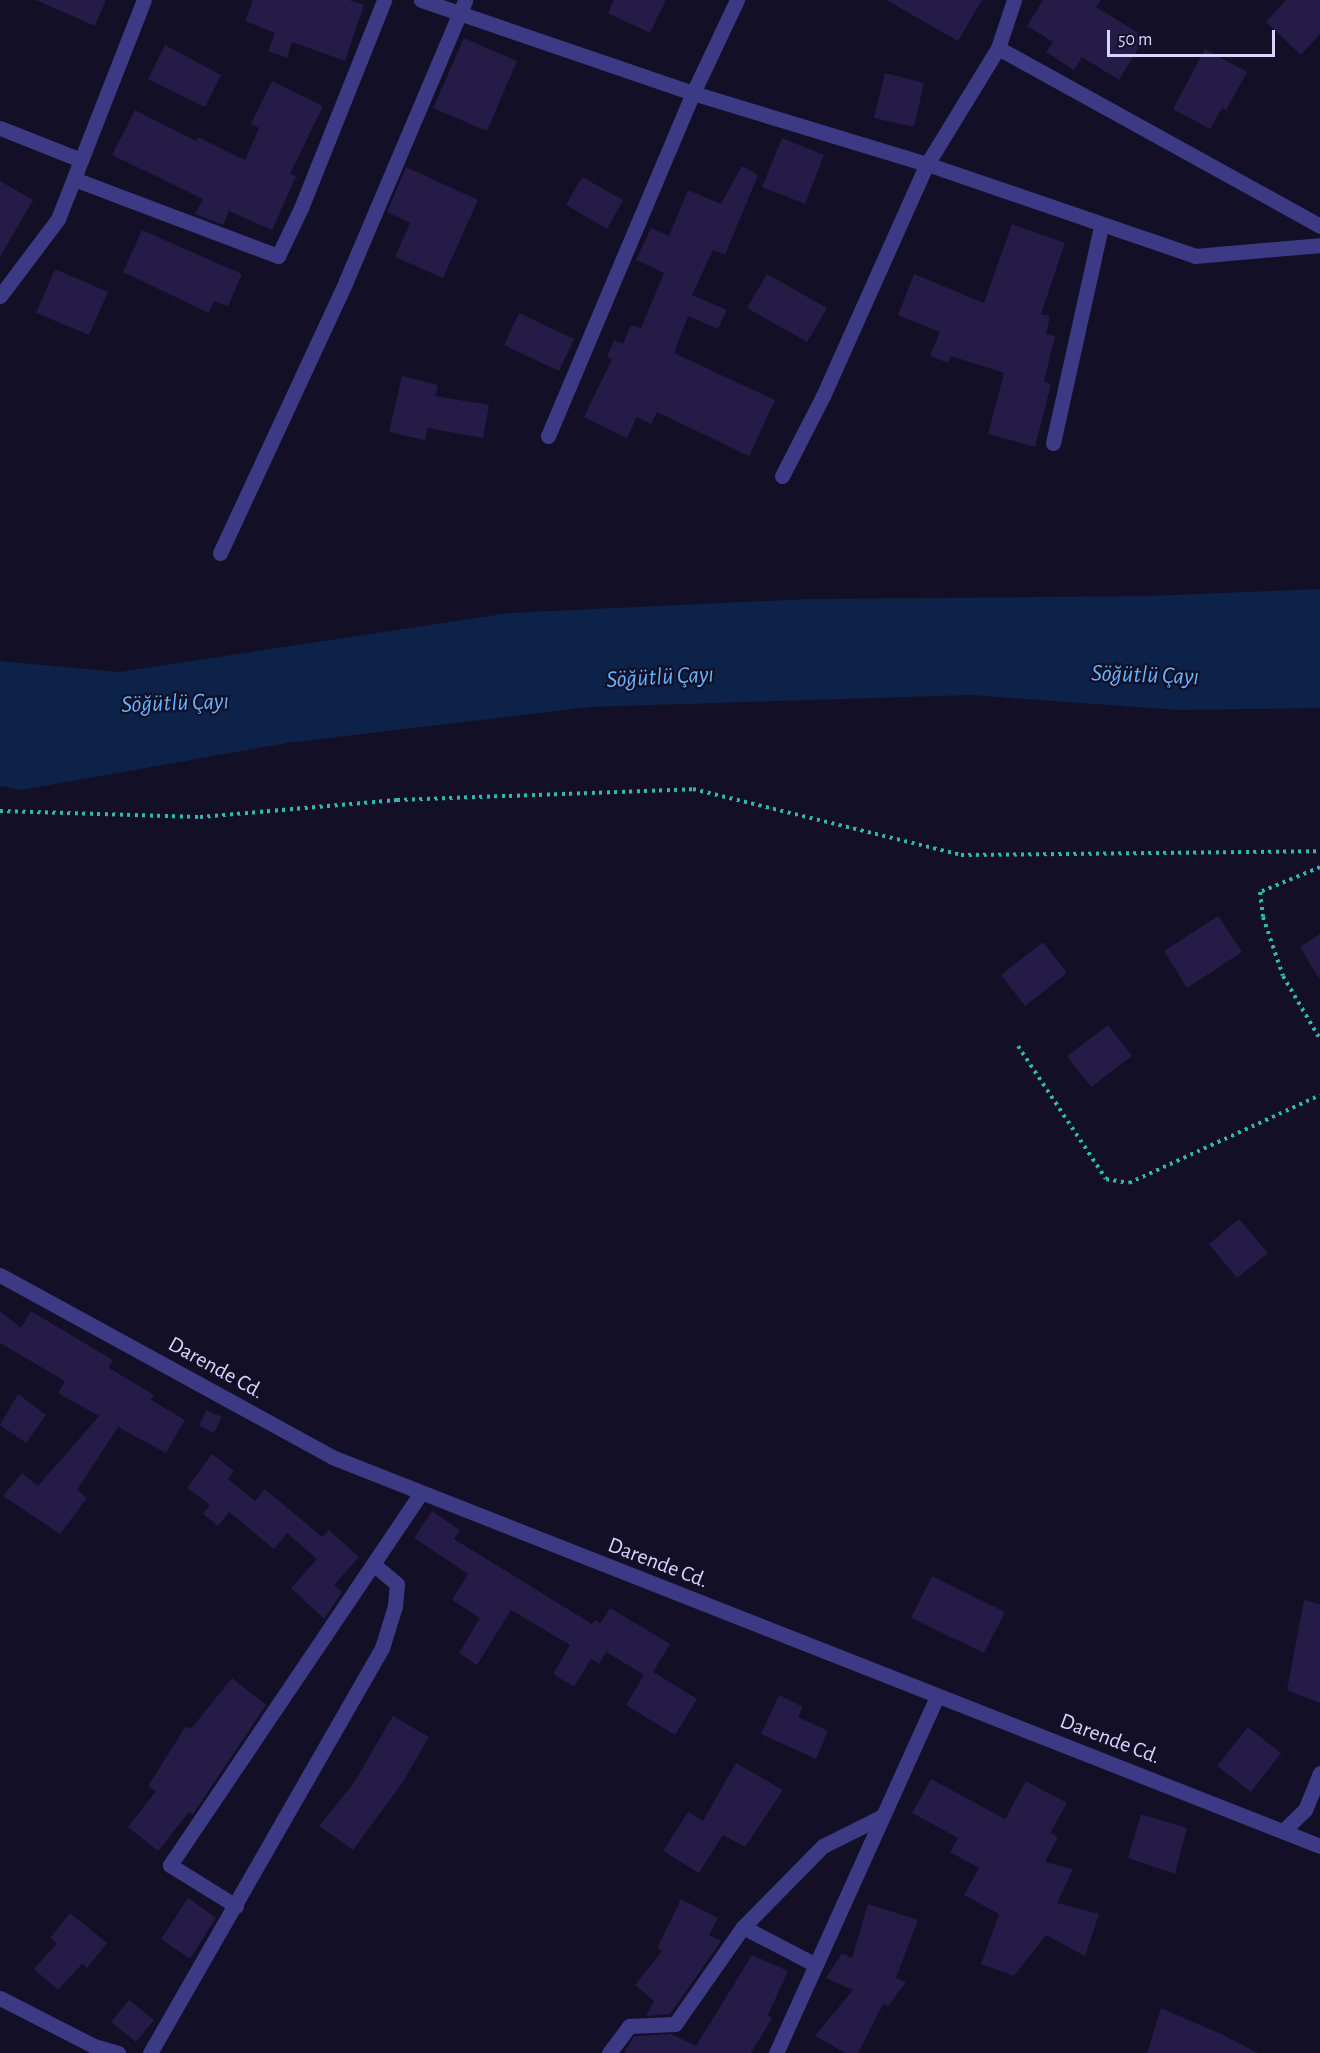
<!DOCTYPE html>
<html>
<head>
<meta charset="utf-8">
<style>
	body { margin:0 }
	#map { position:relative; width:1320px; height:2053px; overflow:hidden; background:#130f26; font-family:"Alegreya Sans",sans-serif }
	div>[style] { position:absolute }
	.water>* { inset:0; background:#0c2248 }
	.building>* { inset:0; background:#241b47 }
	.path>* { height:4px; margin-top:-2px; transform-origin:0; background:repeating-linear-gradient(90deg,#2fb8b0 0 3px,transparent 0 7.5px) }
	.minor>* { height:15px; margin:-7.5px; padding:0 7.5px; transform-origin:7.5px; border-radius:7.5px; background:#3d3a85 }
	span { translate:-50% -50%; white-space:nowrap; text-align:center; line-height:1.15; -webkit-text-stroke:4.5px #130f26; paint-order:stroke }
	.street-label { font-size:22px; color:#d9d4ff }
	.water-label { font-size:24px; color:#62b6ff; font-style:italic }
	.scale { position:absolute; left:1107px; top:30px; width:168px; height:27px; box-sizing:border-box; border:3px solid #d9d4ff; border-top:0; padding-left:8px; font-size:18px; line-height:21px; white-space:nowrap; color:#d9d4ff; -webkit-text-stroke:4px #130f26; paint-order:stroke }
</style>
</head>
<body>
<div id="map">
	<div class="water">
		<div style="clip-path:polygon(1320px 589px,1320px 708px,1178px 710px,971px 695px,589px 707px,287px 743px,21px 790px,0 786px,0 661px,119px 672px,509px 613px,808px 599px,1148px 596px)"></div>
	</div>
	<div class="building">
		<div style="clip-path:polygon(36px 0,106px 0,95px 26px)"></div>
		<div style="clip-path:polygon(253px 0,349px 0,364px 5px,345px 61px,292px 42px,287px 58px,268px 51px,275px 33px,245px 21px)"></div>
		<div style="clip-path:polygon(614px 0,666px 0,650px 33px,608px 13px)"></div>
		<div style="clip-path:polygon(886px 0,982px 0,958px 41px)"></div>
		<div style="clip-path:polygon(1043px 0,1101px 0,1096px 7px,1145px 37px,1119px 80px,1082px 57px,1074px 70px,1046px 52px,1053px 42px,1027px 26px)"></div>
		<div style="clip-path:polygon(1286px 0,1320px 0,1320px 34px,1301px 55px,1266px 22px)"></div>
		<div style="clip-path:polygon(464px 38px,517px 61px,487px 131px,433px 108px)"></div>
		<div style="clip-path:polygon(165px 45px,221px 75px,205px 107px,148px 79px)"></div>
		<div style="clip-path:polygon(1205px 49px,1247px 72px,1226px 110px,1222px 108px,1210px 129px,1173px 109px)"></div>
		<div style="clip-path:polygon(885px 73px,924px 83px,914px 127px,874px 118px)"></div>
		<div style="clip-path:polygon(272px 81px,323px 106px,290px 174px,296px 176px,272px 230px,229px 211px,223px 225px,195px 214px,203px 199px,112px 155px,135px 110px,196px 141px,198px 137px,245px 160px,259px 128px,251px 124px)"></div>
		<div style="clip-path:polygon(782px 138px,824px 155px,805px 204px,762px 187px)"></div>
		<div style="clip-path:polygon(742px 166px,758px 175px,725px 255px,713px 250px,692px 295px,727px 310px,718px 329px,688px 316px,674px 353px,775px 400px,749px 456px,657px 412px,651px 424px,637px 417px,627px 438px,584px 417px,612px 359px,607px 357px,614px 340px,623px 344px,631px 325px,641px 328px,664px 273px,636px 260px,651px 228px,669px 236px,688px 190px,721px 204px)"></div>
		<div style="clip-path:polygon(406px 167px,478px 200px,443px 278px,395px 257px,410px 223px,387px 212px)"></div>
		<div style="clip-path:polygon(582px 177px,623px 200px,607px 229px,566px 205px)"></div>
		<div style="clip-path:polygon(0 181px,33px 200px,0 257px)"></div>
		<div style="clip-path:polygon(1012px 224px,1065px 243px,1041px 314px,1050px 316px,1046px 334px,1055px 336px,1044px 382px,1051px 384px,1035px 447px,988px 434px,1004px 373px,951px 356px,948px 363px,930px 356px,940px 332px,898px 315px,914px 274px,984px 303px)"></div>
		<div style="clip-path:polygon(142px 230px,242px 274px,228px 306px,214px 301px,209px 313px,123px 272px)"></div>
		<div style="clip-path:polygon(55px 269px,108px 292px,89px 335px,36px 313px)"></div>
		<div style="clip-path:polygon(767px 274px,827px 308px,807px 342px,747px 308px)"></div>
		<div style="clip-path:polygon(519px 313px,574px 339px,559px 371px,504px 345px)"></div>
		<div style="clip-path:polygon(402px 376px,438px 385px,435px 396px,489px 405px,483px 438px,428px 428px,425px 440px,389px 432px)"></div>
		<div style="clip-path:polygon(1218px 916px,1242px 952px,1187px 988px,1164px 951px)"></div>
		<div style="clip-path:polygon(1320px 934px,1320px 980px,1300px 947px)"></div>
		<div style="clip-path:polygon(1043px 942px,1067px 973px,1025px 1006px,1001px 975px)"></div>
		<div style="clip-path:polygon(1108px 1025px,1132px 1056px,1091px 1087px,1067px 1056px)"></div>
		<div style="clip-path:polygon(1239px 1219px,1268px 1253px,1237px 1278px,1209px 1244px)"></div>
		<div style="clip-path:polygon(0 1311px,21px 1328px,31px 1311px,113px 1360px,109px 1368px,154px 1395px,151px 1400px,185px 1420px,166px 1453px,118px 1427px,77px 1490px,87px 1498px,60px 1534px,3px 1496px,22px 1473px,38px 1486px,99px 1416px,58px 1393px,65px 1381px,0 1343px)"></div>
		<div style="clip-path:polygon(18px 1394px,46px 1415px,26px 1443px,0 1425px)"></div>
		<div style="clip-path:polygon(206px 1410px,222px 1417px,214px 1433px,199px 1426px)"></div>
		<div style="clip-path:polygon(212px 1454px,234px 1471px,228px 1479px,255px 1501px,265px 1489px,322px 1537px,329px 1530px,359px 1557px,334px 1585px,342px 1592px,324px 1619px,291px 1588px,317px 1559px,287px 1533px,274px 1549px,229px 1512px,218px 1526px,203px 1514px,210px 1505px,187px 1488px)"></div>
		<div style="clip-path:polygon(432px 1511px,460px 1530px,454px 1539px,592px 1624px,595px 1620px,601px 1623px,610px 1608px,670px 1644px,653px 1672px,697px 1699px,675px 1735px,626px 1705px,644px 1675px,606px 1652px,599px 1664px,591px 1659px,574px 1687px,553px 1674px,570px 1645px,511px 1610px,477px 1665px,459px 1653px,480px 1618px,452px 1600px,468px 1574px,414px 1538px)"></div>
		<div style="clip-path:polygon(932px 1576px,1005px 1612px,984px 1653px,911px 1618px)"></div>
		<div style="clip-path:polygon(1304px 1600px,1320px 1604px,1320px 1703px,1287px 1690px)"></div>
		<div style="clip-path:polygon(232px 1678px,266px 1705px,193px 1814px,189px 1812px,158px 1851px,128px 1827px,156px 1791px,148px 1786px,186px 1726px,191px 1729px)"></div>
		<div style="clip-path:polygon(779px 1695px,803px 1707px,798px 1717px,828px 1731px,816px 1759px,761px 1734px)"></div>
		<div style="clip-path:polygon(393px 1716px,429px 1737px,402px 1783px,353px 1850px,319px 1826px,353px 1784px)"></div>
		<div style="clip-path:polygon(1248px 1727px,1281px 1753px,1251px 1792px,1217px 1766px)"></div>
		<div style="clip-path:polygon(736px 1763px,783px 1790px,745px 1847px,723px 1835px,699px 1873px,663px 1851px,688px 1812px,703px 1821px)"></div>
		<div style="clip-path:polygon(931px 1779px,1005px 1819px,1026px 1781px,1067px 1803px,1050px 1833px,1058px 1837px,1045px 1862px,1073px 1869px,1057px 1903px,1099px 1914px,1085px 1956px,1046px 1935px,1014px 1976px,981px 1964px,999px 1914px,964px 1895px,979px 1868px,950px 1852px,958px 1838px,912px 1813px)"></div>
		<div style="clip-path:polygon(1141px 1814px,1187px 1828px,1175px 1874px,1128px 1858px)"></div>
		<div style="clip-path:polygon(188px 1898px,216px 1918px,190px 1959px,161px 1939px)"></div>
		<div style="clip-path:polygon(681px 1899px,718px 1918px,709px 1935px,721px 1941px,670px 2014px,646px 2016px,654px 2001px,635px 1985px,662px 1951px,657px 1948px)"></div>
		<div style="clip-path:polygon(868px 1904px,918px 1920px,896px 1978px,906px 1982px,888px 2006px,883px 2004px,858px 2053px,845px 2053px,815px 2036px,853px 1990px,826px 1978px,842px 1953px,852px 1958px)"></div>
		<div style="clip-path:polygon(70px 1913px,107px 1943px,87px 1968px,82px 1964px,58px 1990px,34px 1969px,57px 1943px,50px 1938px)"></div>
		<div style="clip-path:polygon(752px 1955px,788px 1971px,768px 2015px,772px 2018px,751px 2053px,624px 2053px,634px 2036px,671px 2034px,696px 2046px)"></div>
		<div style="clip-path:polygon(129px 2000px,154px 2020px,136px 2042px,111px 2022px)"></div>
		<div style="clip-path:polygon(1161px 2008px,1221px 2034px,1258px 2053px,1147px 2053px)"></div>
	</div>
	<div class="path">
		<div style="left:0;top:811px;width:200px;rotate:1.7deg"></div>
		<div style="left:200px;top:817px;width:198px;rotate:-4.9deg"></div>
		<div style="left:397px;top:800px;width:296px;rotate:-2.1deg"></div>
		<div style="left:693px;top:789px;width:276px;rotate:13.8deg"></div>
		<div style="left:961px;top:855px;width:359px;rotate:-0.6deg"></div>
		<div style="left:1320px;top:867px;width:65px;rotate:157.4deg"></div>
		<div style="left:1260px;top:892px;width:25px;rotate:83deg"></div>
		<div style="left:1263px;top:917px;width:62px;rotate:71.3deg"></div>
		<div style="left:1283px;top:976px;width:73px;rotate:59.6deg"></div>
		<div style="left:1018px;top:1046px;width:159px;rotate:56.5deg"></div>
		<div style="left:1106px;top:1179px;width:23px;rotate:10deg"></div>
		<div style="left:1129px;top:1183px;width:210px;rotate:-24.7deg"></div>
	</div>
	<div class="minor">
		<div style="left:421px;top:0;width:287px;rotate:18.9deg"></div>
		<div style="left:693px;top:93px;width:245px;rotate:16.9deg"></div>
		<div style="left:927px;top:164px;width:283px;rotate:18.9deg"></div>
		<div style="left:1195px;top:256px;width:125px;rotate:-5deg"></div>
		<div style="left:998px;top:48px;width:368px;rotate:28.9deg"></div>
		<div style="left:0;top:128px;width:87px;rotate:21.6deg"></div>
		<div style="left:74px;top:179px;width:218px;rotate:20.7deg"></div>
		<div style="left:278px;top:256px;width:53px;rotate:-64.4deg"></div>
		<div style="left:301px;top:208px;width:224px;rotate:-68.2deg"></div>
		<div style="left:0;top:296px;width:96px;rotate:-53deg"></div>
		<div style="left:58px;top:219px;width:235px;rotate:-68.6deg"></div>
		<div style="left:548px;top:436px;width:372px;rotate:-67.1deg"></div>
		<div style="left:693px;top:93px;width:103px;rotate:-64.7deg"></div>
		<div style="left:1053px;top:443px;width:222px;rotate:-77.5deg"></div>
		<div style="left:782px;top:476px;width:90px;rotate:-62.9deg"></div>
		<div style="left:823px;top:396px;width:254px;rotate:-65.9deg"></div>
		<div style="left:927px;top:164px;width:136px;rotate:-58.5deg"></div>
		<div style="left:998px;top:48px;width:51px;rotate:-71.6deg"></div>
		<div style="left:220px;top:553px;width:300px;rotate:-65.1deg"></div>
		<div style="left:346px;top:281px;width:305px;rotate:-67deg"></div>
		<div style="left:0;top:1275px;width:379px;rotate:28.7deg"></div>
		<div style="left:332px;top:1457px;width:1062px;rotate:21.49deg"></div>
		<div style="left:1283px;top:1831px;width:30px;rotate:-44deg"></div>
		<div style="left:1305px;top:1810px;width:40px;rotate:-68deg"></div>
		<div style="left:236px;top:1906px;width:78px;rotate:-148.2deg"></div>
		<div style="left:170px;top:1865px;width:449px;rotate:-56deg"></div>
		<div style="left:743px;top:1927px;width:114px;rotate:-45.4deg"></div>
		<div style="left:823px;top:1846px;width:67px;rotate:-26.6deg"></div>
		<div style="left:0;top:1998px;width:106px;rotate:27.1deg"></div>
		<div style="left:94px;top:2046px;width:25px;rotate:16deg"></div>
		<div style="left:150px;top:2053px;width:467px;rotate:-60.2deg"></div>
		<div style="left:382px;top:1648px;width:44px;rotate:-72.8deg"></div>
		<div style="left:395px;top:1606px;width:22px;rotate:-85deg"></div>
		<div style="left:397px;top:1584px;width:30px;rotate:-140deg"></div>
		<div style="left:609px;top:2053px;width:34px;rotate:-53deg"></div>
		<div style="left:629px;top:2026px;width:46px;rotate:-2.5deg"></div>
		<div style="left:675px;top:2024px;width:118px;rotate:-55deg"></div>
		<div style="left:743px;top:1927px;width:82px;rotate:27.5deg"></div>
		<div style="left:776px;top:2053px;width:392px;rotate:-65.7deg"></div>
	</div>
	<div class="street-label">
		<span style="left:216px;top:1368px;rotate:29deg">Darende Cd.</span>
		<span style="left:658px;top:1563px;rotate:21deg">Darende Cd.</span>
		<span style="left:1110px;top:1739px;rotate:21deg">Darende Cd.</span>
	</div>
	<div class="water-label">
		<span style="left:1145px;top:676px;rotate:2deg">Söğütlü Çayı</span>
		<span style="left:660px;top:678px;rotate:-3deg">Söğütlü Çayı</span>
		<span style="left:175px;top:704px;rotate:-2deg">Söğütlü Çayı</span>
	</div>
	<div class="scale">50 m</div>
</div>
</body>
</html>
